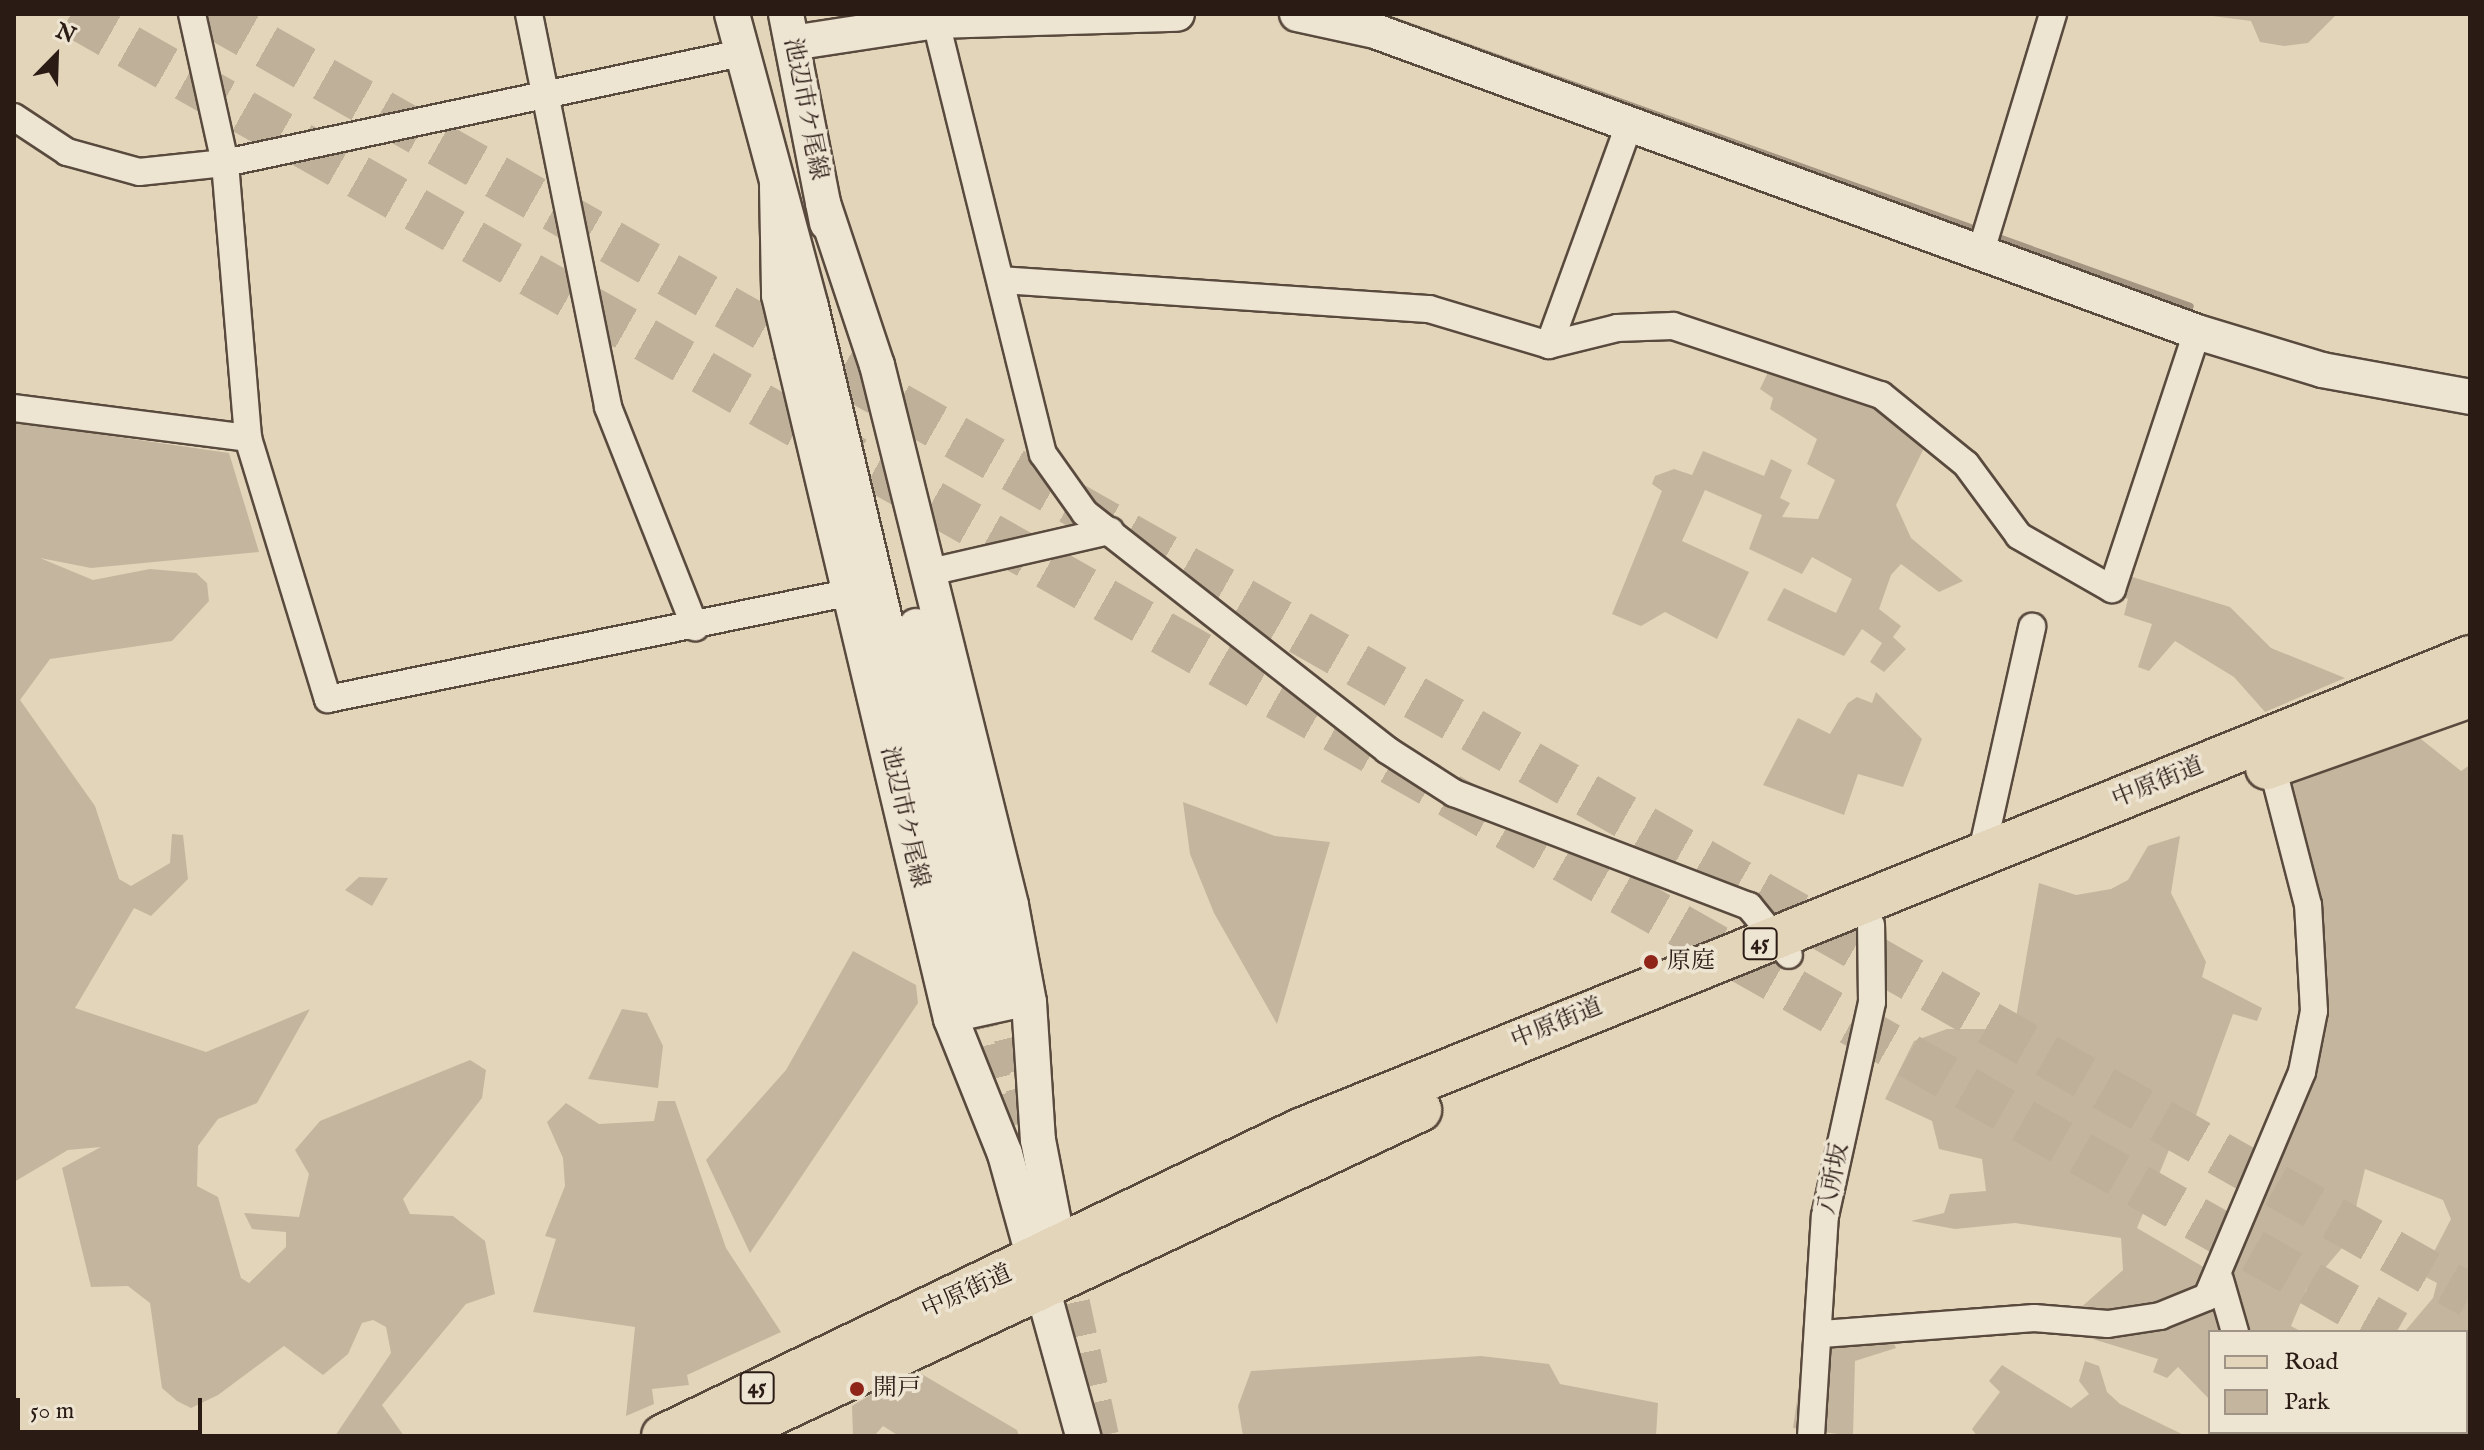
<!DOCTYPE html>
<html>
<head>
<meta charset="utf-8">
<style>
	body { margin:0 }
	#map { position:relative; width:2484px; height:1450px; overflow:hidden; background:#e3d5ba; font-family:"IM FELL English","Noto Serif JP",serif }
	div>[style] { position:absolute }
	.green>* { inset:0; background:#c4b59e }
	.stream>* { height:7px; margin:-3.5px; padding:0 3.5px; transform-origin:3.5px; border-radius:3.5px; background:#a49682 }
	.tertiary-tunnel>* { height:34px; margin-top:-17px; transform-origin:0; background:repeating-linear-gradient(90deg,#beb099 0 34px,transparent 0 51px) }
	.motorway-tunnel>* { height:44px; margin-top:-22px; transform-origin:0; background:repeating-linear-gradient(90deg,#beb099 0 44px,transparent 0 66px) }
	.roads { filter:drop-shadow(2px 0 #594a3e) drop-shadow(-2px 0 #594a3e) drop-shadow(0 2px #594a3e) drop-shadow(0 -2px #594a3e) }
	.minor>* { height:26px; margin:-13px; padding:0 13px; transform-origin:13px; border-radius:13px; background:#ede4d2 }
	.tertiary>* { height:34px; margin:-17px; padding:0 17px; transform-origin:17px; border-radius:17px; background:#ede4d2 }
	.primary>* { height:42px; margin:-21px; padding:0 21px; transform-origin:21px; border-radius:21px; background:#e3d5ba }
	.dots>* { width:22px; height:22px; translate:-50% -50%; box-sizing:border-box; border:4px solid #ede4d2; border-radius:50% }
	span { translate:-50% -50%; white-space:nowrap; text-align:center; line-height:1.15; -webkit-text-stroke:7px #ede4d2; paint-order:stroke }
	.shield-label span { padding:2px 6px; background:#ede4d2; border:2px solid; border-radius:6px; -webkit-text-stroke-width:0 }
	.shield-label { font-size:22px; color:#2b1b15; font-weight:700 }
	.street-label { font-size:24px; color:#2b1b15 }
	.poi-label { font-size:24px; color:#2b1b15 }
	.left { translate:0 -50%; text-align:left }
	.frame { position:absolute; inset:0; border:16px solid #2b1b15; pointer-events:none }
	.legend { position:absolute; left:2208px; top:1330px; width:260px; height:104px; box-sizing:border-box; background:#ede4d2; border:2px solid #9f9486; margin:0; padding:10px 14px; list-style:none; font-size:24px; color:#2b1b15 }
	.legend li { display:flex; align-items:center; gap:16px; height:40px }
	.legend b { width:40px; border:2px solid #9f9486 }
	.north { position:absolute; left:16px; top:16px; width:80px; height:80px; -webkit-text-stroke:6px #ede4d2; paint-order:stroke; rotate:23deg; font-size:22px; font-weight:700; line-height:32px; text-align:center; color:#2b1b15 }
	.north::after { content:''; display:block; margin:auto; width:28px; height:36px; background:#2b1b15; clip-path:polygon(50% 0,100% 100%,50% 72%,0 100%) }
	.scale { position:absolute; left:16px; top:1398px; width:186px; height:36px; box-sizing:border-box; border:4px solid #2b1b15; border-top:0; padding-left:10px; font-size:24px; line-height:28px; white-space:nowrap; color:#2b1b15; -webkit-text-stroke:6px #ede4d2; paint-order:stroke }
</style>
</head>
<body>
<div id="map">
	<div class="green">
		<div style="clip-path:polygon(2197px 14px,2337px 14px,2308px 43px,2284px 46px,2260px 42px,2251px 21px)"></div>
		<div style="clip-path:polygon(1770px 368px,1881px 408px,1926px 444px,1896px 505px,1911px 538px,1963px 581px,1939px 592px,1901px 564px,1891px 575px,1879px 609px,1901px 626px,1893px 637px,1906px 649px,1884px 672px,1870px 662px,1882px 643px,1862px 629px,1844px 656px,1767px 620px,1784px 588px,1836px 613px,1852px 579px,1812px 557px,1802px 574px,1749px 549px,1762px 515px,1705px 490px,1682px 541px,1749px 572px,1717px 639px,1665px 612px,1641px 626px,1612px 614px,1662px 491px,1652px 484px,1655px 476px,1674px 469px,1692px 475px,1703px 451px,1764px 476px,1771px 459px,1792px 470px,1780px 498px,1790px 503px,1782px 517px,1818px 519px,1835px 480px,1807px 464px,1817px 439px,1770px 409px,1773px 398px,1760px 389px)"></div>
		<div style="clip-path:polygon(14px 422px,229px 453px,259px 552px,91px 568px,40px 558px,93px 580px,150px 569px,196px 573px,207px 583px,209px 601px,172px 641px,50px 659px,20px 700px,95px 806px,119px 879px,131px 886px,170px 863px,172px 834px,183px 835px,188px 879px,151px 916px,134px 908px,75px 1008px,206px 1052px,310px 1009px,257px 1103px,218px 1119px,198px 1146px,197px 1186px,218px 1197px,241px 1278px,249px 1283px,286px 1247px,286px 1232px,252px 1229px,244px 1213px,299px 1217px,309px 1174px,295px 1150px,320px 1121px,470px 1060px,486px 1070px,482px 1098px,403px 1199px,410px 1214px,453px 1216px,485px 1241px,495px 1294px,466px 1304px,382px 1405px,404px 1436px,335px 1436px,391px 1353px,386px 1327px,373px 1320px,362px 1323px,348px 1354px,323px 1375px,284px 1346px,218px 1395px,191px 1408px,177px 1401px,162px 1388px,150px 1303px,128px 1286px,91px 1287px,62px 1168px,101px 1147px,68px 1150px,14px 1182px)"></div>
		<div style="clip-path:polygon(2126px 575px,2230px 607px,2271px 648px,2345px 678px,2265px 712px,2234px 677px,2175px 641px,2149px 671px,2138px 667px,2152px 624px,2124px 615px,2128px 599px,2119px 595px)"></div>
		<div style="clip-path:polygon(1876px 692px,1922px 739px,1903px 787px,1858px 774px,1844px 815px,1763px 785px,1798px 718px,1830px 734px,1848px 703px,1857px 697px,1872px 703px)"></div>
		<div style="clip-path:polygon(2416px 735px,2461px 771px,2470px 765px,2470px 1436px,2306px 1436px,2466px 1432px,2466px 1332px,2390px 1332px,2406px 1330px,2433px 1298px,2437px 1283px,2422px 1275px,2451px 1219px,2443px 1200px,2365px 1169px,2348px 1241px,2306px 1290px,2291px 1326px,2302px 1332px,2210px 1332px,2210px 1400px,2178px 1367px,2167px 1378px,2153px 1372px,2158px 1359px,2083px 1336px,2077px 1311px,2123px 1270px,2121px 1238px,2015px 1223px,1955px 1229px,1911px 1221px,1944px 1213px,1950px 1194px,1986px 1191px,1982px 1159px,1939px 1149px,1932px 1121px,1885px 1099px,1914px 1041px,1947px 1029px,2014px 1029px,2039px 883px,2076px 895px,2111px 889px,2128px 880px,2148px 846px,2180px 836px,2171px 893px,2206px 962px,2202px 977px,2262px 1008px,2257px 1021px,2233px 1014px,2185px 1145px,2173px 1140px,2137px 1228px,2229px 1282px,2244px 1221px,2312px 1069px,2288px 784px)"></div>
		<div style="clip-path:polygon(1183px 802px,1275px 836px,1330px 842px,1277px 1024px,1214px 913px,1190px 854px)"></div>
		<div style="clip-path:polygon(359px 877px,388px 878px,372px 906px,345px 890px)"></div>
		<div style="clip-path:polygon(853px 951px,916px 985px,918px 1003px,750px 1253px,706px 1160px,786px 1070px)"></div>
		<div style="clip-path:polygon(622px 1009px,647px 1013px,663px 1046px,658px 1088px,588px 1079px)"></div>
		<div style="clip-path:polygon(658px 1101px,675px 1101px,726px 1248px,781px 1332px,687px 1375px,689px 1385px,652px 1389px,654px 1404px,626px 1416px,635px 1327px,533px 1312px,556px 1239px,545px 1236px,565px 1186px,563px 1158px,547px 1122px,566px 1103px,599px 1124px,654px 1121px)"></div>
		<div style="clip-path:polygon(1890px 1335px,1896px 1348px,1855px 1361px,1853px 1436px,1793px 1428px,1805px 1345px)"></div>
		<div style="clip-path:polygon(1481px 1356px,1549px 1364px,1560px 1384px,1658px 1403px,1656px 1436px,1243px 1436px,1238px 1406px,1251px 1371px)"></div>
		<div style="clip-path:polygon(2085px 1361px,2099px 1366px,2107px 1392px,2120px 1404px,2186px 1436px,1977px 1436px,1972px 1429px,2000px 1392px,1989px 1381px,2002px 1365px,2071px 1408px,2089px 1394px,2079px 1381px)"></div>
		<div style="clip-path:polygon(913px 1369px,1017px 1430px,1019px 1436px,899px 1436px,883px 1426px,874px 1436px,853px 1436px,852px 1406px)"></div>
	</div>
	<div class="stream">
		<div style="left:1385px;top:17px;width:855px;rotate:19.75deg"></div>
	</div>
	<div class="tertiary-tunnel">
		<div style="left:999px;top:988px;width:116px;rotate:76.6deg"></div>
		<div style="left:974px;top:996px;width:135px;rotate:76.7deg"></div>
		<div style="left:1062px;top:1253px;width:187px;rotate:77.7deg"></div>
	</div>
	<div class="motorway-tunnel">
		<div style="left:71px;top:14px;width:2673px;rotate:29.55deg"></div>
		<div style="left:209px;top:14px;width:2599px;rotate:29.55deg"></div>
		<div style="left:2466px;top:1372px;width:5px;rotate:37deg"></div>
	</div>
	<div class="roads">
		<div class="minor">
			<div style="left:192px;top:14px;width:153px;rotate:77.5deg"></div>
			<div style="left:225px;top:163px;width:276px;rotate:85.2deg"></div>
			<div style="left:248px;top:438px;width:273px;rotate:73deg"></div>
			<div style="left:328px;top:699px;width:535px;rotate:-11.54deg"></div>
			<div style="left:529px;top:14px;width:401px;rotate:78.6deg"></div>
			<div style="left:608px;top:407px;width:237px;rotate:68.4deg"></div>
			<div style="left:934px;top:14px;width:453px;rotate:76.1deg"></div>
			<div style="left:1043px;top:454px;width:72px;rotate:54.6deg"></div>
			<div style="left:1085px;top:513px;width:384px;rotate:38.1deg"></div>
			<div style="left:1387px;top:750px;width:80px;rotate:32.7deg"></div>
			<div style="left:1454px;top:793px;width:316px;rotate:21deg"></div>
			<div style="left:1749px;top:906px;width:63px;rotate:50.8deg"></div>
			<div style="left:14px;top:117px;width:64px;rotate:33.4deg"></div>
			<div style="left:67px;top:152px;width:75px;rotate:15.5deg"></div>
			<div style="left:139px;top:172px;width:86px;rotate:-6deg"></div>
			<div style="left:225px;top:163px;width:528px;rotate:-12.03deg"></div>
			<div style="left:1981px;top:251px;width:248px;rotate:-73.1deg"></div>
			<div style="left:1001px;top:280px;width:429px;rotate:3.9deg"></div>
			<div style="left:1429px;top:309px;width:125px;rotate:16.7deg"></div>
			<div style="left:1549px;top:345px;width:70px;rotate:-14deg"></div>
			<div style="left:1617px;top:328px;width:56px;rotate:-2deg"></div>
			<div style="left:1673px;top:326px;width:219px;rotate:18.4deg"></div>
			<div style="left:1881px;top:395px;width:109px;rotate:39.1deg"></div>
			<div style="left:1966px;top:464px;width:89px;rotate:53.6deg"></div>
			<div style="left:2019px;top:536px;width:107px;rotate:29.7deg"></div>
			<div style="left:2112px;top:589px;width:271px;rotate:-71.7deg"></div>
			<div style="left:1549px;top:345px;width:234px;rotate:-70deg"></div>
			<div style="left:14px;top:408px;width:236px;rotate:7.3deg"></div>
			<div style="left:926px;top:573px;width:189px;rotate:-12.9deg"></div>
			<div style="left:1981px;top:856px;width:235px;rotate:-77.4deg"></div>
			<div style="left:951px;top:1019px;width:80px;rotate:-12.3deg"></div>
			<div style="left:2220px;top:1280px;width:54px;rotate:73.9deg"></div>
			<div style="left:1822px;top:1334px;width:213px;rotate:-4.3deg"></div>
			<div style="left:2034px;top:1318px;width:74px;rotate:4.6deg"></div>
			<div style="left:2108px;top:1324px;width:53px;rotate:-8.7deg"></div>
			<div style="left:2160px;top:1316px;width:51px;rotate:-22deg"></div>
			<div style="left:2207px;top:1297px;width:244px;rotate:-67.1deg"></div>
			<div style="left:2302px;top:1072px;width:62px;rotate:-78.9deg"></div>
			<div style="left:2314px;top:1011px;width:106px;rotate:-93.2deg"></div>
			<div style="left:2308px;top:905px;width:144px;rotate:-104.5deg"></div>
			<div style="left:2303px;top:1432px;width:4px;rotate:90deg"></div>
			<div style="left:1811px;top:1436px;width:220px;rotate:-86.4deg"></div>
			<div style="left:1825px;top:1216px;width:219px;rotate:-77.6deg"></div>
			<div style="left:1872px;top:1002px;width:77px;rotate:-90.7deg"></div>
		</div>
		<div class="tertiary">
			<div style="left:732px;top:14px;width:303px;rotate:74.9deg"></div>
			<div style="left:811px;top:307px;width:708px;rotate:76.69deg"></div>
			<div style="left:786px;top:14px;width:213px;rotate:78.9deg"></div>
			<div style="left:1297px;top:14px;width:80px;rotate:12.3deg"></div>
			<div style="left:1375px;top:31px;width:875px;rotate:20.11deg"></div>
			<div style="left:2197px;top:332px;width:131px;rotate:16.9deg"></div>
			<div style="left:2322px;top:370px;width:150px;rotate:10.3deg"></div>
			<div style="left:792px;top:43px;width:146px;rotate:-8.7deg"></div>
			<div style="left:936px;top:21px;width:241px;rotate:-1.7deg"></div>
			<div style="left:777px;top:186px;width:109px;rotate:88.9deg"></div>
			<div style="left:779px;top:295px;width:744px;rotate:76.64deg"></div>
			<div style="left:951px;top:1019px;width:145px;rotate:68.2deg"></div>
			<div style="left:1005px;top:1154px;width:293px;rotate:74.5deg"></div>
			<div style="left:823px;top:203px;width:171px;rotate:71.6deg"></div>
			<div style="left:877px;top:365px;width:556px;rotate:76.06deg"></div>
			<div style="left:1011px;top:905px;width:99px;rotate:79.5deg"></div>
			<div style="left:1029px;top:1002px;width:138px;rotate:86.3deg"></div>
			<div style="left:1038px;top:1140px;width:131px;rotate:79deg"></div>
			<div style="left:916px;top:626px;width:371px;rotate:77.1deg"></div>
		</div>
		<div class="primary">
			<div style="left:2267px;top:768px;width:215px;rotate:-19.5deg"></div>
			<div style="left:663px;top:1436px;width:707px;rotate:-25.66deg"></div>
			<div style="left:1300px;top:1130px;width:1262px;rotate:-22.01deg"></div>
			<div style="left:726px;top:1436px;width:767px;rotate:-25.16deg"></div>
		</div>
	</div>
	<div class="dots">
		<div style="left:1651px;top:962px;background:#8f2418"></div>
		<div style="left:857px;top:1389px;background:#8f2418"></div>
	</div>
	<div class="shield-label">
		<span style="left:1760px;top:944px">45</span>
		<span style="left:757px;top:1388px">45</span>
	</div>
	<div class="street-label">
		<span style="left:805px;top:109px;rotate:79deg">池辺市ケ尾線</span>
		<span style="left:2158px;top:783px;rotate:-22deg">中原街道</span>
		<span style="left:904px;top:817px;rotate:77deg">池辺市ケ尾線</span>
		<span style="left:1557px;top:1024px;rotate:-22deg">中原街道</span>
		<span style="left:1834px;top:1179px;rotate:-79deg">八所坂</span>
		<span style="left:967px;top:1292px;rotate:-24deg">中原街道</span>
	</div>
	<div class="poi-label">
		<span class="left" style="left:1667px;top:962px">原庭</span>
		<span class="left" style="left:873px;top:1389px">開戸</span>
	</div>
	<div class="frame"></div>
	<ul class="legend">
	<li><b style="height:10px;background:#e3d5ba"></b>Road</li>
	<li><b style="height:22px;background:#c4b59e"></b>Park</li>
	</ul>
	<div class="north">N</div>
	<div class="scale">50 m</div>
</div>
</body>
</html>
